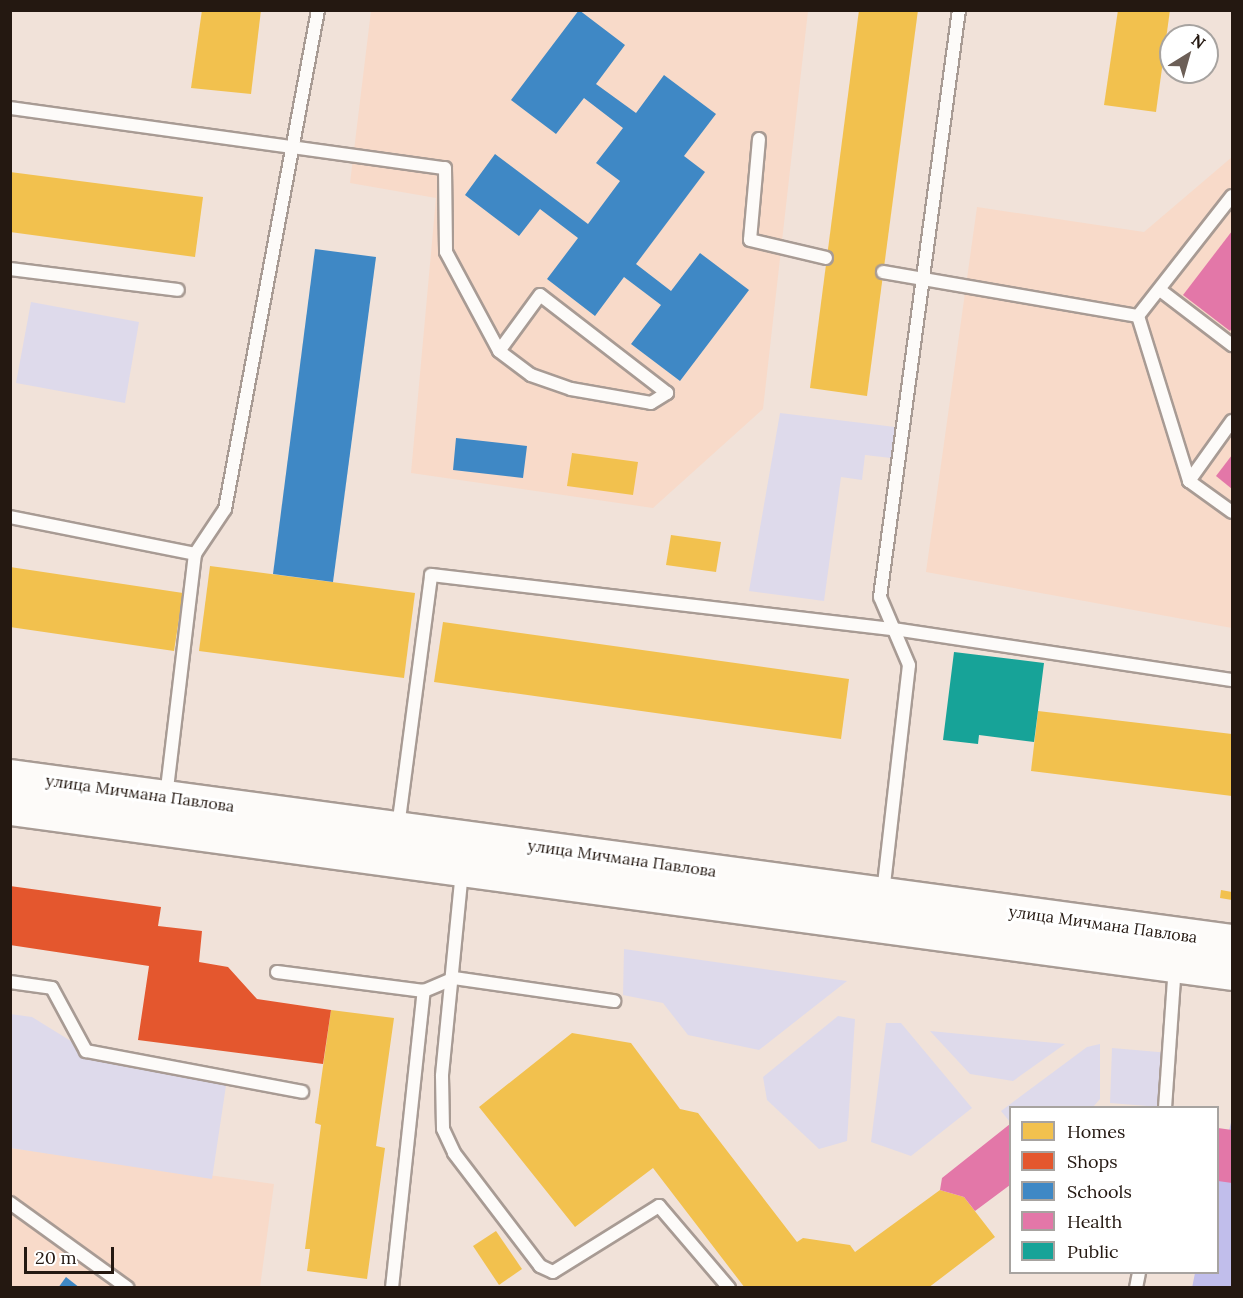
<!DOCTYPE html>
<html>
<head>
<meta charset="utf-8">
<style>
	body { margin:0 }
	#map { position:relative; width:1243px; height:1298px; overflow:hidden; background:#f1e2d9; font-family:Lora,serif }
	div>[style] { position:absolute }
	.built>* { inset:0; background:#f8dac9 }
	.green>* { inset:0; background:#dedaeb }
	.forest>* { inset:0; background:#c1beeb }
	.homes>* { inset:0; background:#f2c14e }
	.shops>* { inset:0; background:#e4572e }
	.schools>* { inset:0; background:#3f88c5 }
	.health>* { inset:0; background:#e377a8 }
	.public>* { inset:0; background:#17a398 }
	.roads { filter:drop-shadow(2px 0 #a89b94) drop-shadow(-2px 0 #a89b94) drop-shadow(0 2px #a89b94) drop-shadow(0 -2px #a89b94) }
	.service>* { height:12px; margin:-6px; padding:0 6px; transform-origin:6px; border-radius:6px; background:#fdfbf9 }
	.secondary>* { height:33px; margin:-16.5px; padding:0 16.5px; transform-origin:16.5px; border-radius:16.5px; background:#fdfbf9 }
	span { translate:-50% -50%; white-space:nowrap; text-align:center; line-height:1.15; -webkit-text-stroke:6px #fff; paint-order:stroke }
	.street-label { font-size:16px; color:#241811 }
	.frame { position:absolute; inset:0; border:12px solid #241811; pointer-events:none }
	.legend { position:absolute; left:1009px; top:1106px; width:210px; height:168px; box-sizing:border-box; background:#fff; border:2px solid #a7a3a0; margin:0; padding:8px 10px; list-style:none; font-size:18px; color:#241811 }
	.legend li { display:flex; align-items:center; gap:12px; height:30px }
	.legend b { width:30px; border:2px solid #a7a3a0 }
	.north { position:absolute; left:1159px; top:24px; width:60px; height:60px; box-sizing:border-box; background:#fff; border:2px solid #a7a3a0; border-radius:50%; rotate:37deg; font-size:16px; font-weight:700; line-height:24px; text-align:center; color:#241811 }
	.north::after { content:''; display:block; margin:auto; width:21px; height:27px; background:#6c5f57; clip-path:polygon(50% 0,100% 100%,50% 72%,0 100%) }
	.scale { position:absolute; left:24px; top:1247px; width:90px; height:27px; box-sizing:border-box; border:3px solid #241811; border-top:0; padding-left:8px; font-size:18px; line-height:21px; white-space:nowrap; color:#241811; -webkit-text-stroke:4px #fff; paint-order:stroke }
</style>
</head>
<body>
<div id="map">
	<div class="built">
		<div style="clip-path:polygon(371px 11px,808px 11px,763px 409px,653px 508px,411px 473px,436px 198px,350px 183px)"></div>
		<div style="clip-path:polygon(1232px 157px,1232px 628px,926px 572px,977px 207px,1144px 232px)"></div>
		<div style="clip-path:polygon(10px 1148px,274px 1184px,260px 1287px,11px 1287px)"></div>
	</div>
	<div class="green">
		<div style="clip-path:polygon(31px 302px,139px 322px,125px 403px,16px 383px)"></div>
		<div style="clip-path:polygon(780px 413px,895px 427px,891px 458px,865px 455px,862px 480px,841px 477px,824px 601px,749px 591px)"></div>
		<div style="clip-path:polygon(624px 949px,847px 981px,759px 1050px,688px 1035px,663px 1003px,623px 995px)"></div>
		<div style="clip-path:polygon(10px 1014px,32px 1017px,87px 1051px,227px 1079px,212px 1179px,11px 1148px)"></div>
		<div style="clip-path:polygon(838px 1016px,855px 1019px,847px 1141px,819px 1149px,767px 1100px,763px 1077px)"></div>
		<div style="clip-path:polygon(886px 1023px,901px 1023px,972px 1108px,911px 1156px,871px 1142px)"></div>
		<div style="clip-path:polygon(930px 1031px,1065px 1044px,1013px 1081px,970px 1074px)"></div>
		<div style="clip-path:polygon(1100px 1044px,1100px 1099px,1093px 1107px,1010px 1108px,1010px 1122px,1001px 1111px,1087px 1047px)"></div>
		<div style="clip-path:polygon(1112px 1048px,1170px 1053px,1160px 1107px,1110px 1103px)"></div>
	</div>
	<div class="forest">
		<div style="clip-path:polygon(1232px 1118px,1232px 1287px,1192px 1288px,1195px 1273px,1218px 1272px,1218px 1180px)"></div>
	</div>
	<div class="homes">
		<div style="clip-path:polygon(202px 10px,261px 10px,251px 94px,191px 88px)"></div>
		<div style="clip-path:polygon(859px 10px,918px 10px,867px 396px,810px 388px)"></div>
		<div style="clip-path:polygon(1118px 10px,1170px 10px,1156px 112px,1104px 105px)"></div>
		<div style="clip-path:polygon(10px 172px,203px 197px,195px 257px,10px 232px)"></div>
		<div style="clip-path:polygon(572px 453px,638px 462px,633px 495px,567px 486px)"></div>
		<div style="clip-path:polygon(671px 535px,721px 542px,716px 572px,666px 565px)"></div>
		<div style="clip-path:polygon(210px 566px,415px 593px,404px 678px,199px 651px)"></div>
		<div style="clip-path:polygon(10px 567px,183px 593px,174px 651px,10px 627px)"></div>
		<div style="clip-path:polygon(443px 622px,849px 679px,841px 739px,434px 682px)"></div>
		<div style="clip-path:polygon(1038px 711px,1232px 734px,1232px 796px,1031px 771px)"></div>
		<div style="clip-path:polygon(1221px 890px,1232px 892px,1232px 900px,1220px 898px)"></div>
		<div style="clip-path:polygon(331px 1010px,394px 1018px,376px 1146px,385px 1148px,367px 1279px,307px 1271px,310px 1249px,305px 1249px,321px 1125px,315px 1123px)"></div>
		<div style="clip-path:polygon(572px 1033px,631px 1043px,680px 1109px,698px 1113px,797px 1242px,803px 1238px,850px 1245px,855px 1252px,940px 1190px,964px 1197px,995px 1237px,928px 1288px,745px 1288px,653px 1168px,575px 1227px,479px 1107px)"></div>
		<div style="clip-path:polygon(496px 1231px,522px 1269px,499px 1285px,473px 1246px)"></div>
	</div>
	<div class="shops">
		<div style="clip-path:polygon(10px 886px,161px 907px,158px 926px,202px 931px,199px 962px,228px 967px,257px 999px,331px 1010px,323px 1064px,138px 1040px,149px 966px,10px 945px)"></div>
	</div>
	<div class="schools">
		<div style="clip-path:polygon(579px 10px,625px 45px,596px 84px,636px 113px,664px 75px,716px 114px,684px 156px,705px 172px,636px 264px,671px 291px,700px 253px,749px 290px,680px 381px,631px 344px,661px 305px,624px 277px,595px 316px,547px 279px,578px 238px,540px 209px,519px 236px,465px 195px,495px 154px,588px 224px,620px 181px,596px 163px,623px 128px,584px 98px,556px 134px,511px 100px)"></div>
		<div style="clip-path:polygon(315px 249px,376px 257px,333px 582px,273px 574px)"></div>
		<div style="clip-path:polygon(456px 438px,527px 446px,523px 478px,453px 470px)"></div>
		<div style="clip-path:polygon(66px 1277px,80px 1288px,58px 1288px)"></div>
	</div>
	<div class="health">
		<div style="clip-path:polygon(1232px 231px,1232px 328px,1230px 331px,1183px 295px)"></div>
		<div style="clip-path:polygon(1232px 455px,1232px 489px,1216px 476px)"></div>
		<div style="clip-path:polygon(1010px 1124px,1010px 1185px,975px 1211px,964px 1197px,940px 1190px,942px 1178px)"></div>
		<div style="clip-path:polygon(1218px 1128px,1232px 1130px,1232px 1183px,1218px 1181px)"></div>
	</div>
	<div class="public">
		<div style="clip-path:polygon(954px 652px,1044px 663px,1034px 742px,979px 735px,978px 744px,943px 740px)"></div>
	</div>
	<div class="roads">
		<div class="service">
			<div style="left:10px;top:108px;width:439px;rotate:7.9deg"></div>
			<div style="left:445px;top:168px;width:84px;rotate:89.3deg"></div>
			<div style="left:446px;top:252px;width:112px;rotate:61.8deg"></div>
			<div style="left:499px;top:351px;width:40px;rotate:37deg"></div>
			<div style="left:531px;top:375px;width:42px;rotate:19.3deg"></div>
			<div style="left:571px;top:389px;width:81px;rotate:9.9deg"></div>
			<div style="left:651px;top:403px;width:19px;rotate:-32deg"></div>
			<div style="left:667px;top:393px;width:160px;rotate:-142.3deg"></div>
			<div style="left:540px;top:295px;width:69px;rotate:126.2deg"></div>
			<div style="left:759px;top:139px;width:101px;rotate:95.1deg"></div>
			<div style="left:750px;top:240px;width:78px;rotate:13.3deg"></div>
			<div style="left:1232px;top:196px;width:152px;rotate:128.1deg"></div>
			<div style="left:1138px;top:316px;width:173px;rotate:72.8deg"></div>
			<div style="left:1189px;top:481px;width:53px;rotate:35.8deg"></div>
			<div style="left:10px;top:269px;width:169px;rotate:7.1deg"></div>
			<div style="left:883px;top:272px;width:259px;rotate:9.8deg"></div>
			<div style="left:1160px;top:290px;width:91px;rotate:37.4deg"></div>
			<div style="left:1189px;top:481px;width:74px;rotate:-54.4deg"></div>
			<div style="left:10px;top:517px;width:189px;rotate:11.3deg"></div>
			<div style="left:166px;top:797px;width:245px;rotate:-83.2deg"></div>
			<div style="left:195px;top:554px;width:54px;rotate:-56.3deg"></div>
			<div style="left:225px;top:509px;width:508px;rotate:-79.44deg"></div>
			<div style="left:398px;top:827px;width:254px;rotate:-82.5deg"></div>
			<div style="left:431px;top:575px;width:466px;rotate:6.7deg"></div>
			<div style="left:894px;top:629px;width:342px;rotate:8.6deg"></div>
			<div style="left:462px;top:871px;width:206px;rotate:95.6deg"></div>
			<div style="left:442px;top:1076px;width:53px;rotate:88.9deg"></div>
			<div style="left:443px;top:1129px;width:26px;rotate:65deg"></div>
			<div style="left:454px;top:1153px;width:142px;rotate:52.7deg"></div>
			<div style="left:540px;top:1266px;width:14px;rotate:25deg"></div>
			<div style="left:553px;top:1272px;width:125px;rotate:-31.9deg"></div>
			<div style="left:659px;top:1206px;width:108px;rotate:49.5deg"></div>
			<div style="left:883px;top:893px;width:229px;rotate:-83.5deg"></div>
			<div style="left:909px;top:665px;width:74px;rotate:-113.1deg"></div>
			<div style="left:880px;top:597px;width:592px;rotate:-82.34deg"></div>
			<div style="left:277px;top:972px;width:148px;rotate:7.4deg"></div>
			<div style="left:424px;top:991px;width:33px;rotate:-23deg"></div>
			<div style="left:454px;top:978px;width:162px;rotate:8.2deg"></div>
			<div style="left:10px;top:982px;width:42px;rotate:8.1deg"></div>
			<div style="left:52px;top:988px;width:72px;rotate:61.6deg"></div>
			<div style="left:86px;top:1051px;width:220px;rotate:10.7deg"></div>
			<div style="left:1165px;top:1108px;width:143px;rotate:-86deg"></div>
			<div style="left:10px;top:1203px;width:145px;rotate:35.8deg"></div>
			<div style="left:392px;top:1288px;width:299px;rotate:-83.9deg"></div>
			<div style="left:1136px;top:1288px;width:16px;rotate:-79deg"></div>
		</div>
		<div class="secondary">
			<div style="left:10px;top:776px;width:1233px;rotate:7.69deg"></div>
			<div style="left:10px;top:808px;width:1233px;rotate:7.69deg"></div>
		</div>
	</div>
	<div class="street-label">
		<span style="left:140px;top:793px;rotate:8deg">улица Мичмана Павлова</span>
		<span style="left:622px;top:858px;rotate:8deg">улица Мичмана Павлова</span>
		<span style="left:1103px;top:924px;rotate:8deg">улица Мичмана Павлова</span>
	</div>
	<div class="frame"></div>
	<ul class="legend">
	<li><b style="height:16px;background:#f2c14e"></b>Homes</li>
	<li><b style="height:16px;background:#e4572e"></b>Shops</li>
	<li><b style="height:16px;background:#3f88c5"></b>Schools</li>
	<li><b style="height:16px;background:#e377a8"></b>Health</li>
	<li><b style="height:16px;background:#17a398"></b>Public</li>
	</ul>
	<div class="north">N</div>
	<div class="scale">20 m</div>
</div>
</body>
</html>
